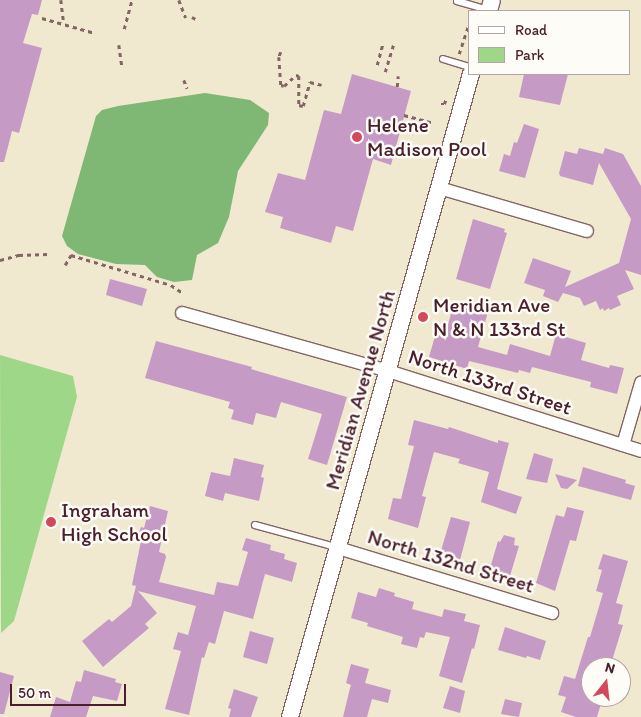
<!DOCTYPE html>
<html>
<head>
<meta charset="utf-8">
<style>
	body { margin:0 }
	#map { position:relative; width:641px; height:717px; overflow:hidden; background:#f1e8d0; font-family:Itim,sans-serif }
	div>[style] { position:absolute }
	.green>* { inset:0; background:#9fd788 }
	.forest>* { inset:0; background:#7fb874 }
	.building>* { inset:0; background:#c59bc5 }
	.path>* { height:2.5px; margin-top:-1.25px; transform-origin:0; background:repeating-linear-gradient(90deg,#846565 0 4px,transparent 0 8px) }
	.roads { filter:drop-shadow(1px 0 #846565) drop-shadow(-1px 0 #846565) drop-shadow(0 1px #846565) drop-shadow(0 -1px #846565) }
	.service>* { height:6px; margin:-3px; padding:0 3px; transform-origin:3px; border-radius:3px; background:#fff }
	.minor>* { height:12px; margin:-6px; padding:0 6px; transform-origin:6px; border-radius:6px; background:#fff }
	.tertiary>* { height:16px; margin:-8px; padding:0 8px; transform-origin:8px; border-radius:8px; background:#fff }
	.dots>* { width:14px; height:14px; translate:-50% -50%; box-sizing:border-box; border:2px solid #fdfcf7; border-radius:50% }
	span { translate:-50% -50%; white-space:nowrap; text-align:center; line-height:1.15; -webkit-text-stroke:5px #fdfcf7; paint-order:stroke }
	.poi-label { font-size:21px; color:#4a1f2b }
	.left { translate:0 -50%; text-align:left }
	.street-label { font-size:21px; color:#4a1f2b }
	.legend { position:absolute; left:468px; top:10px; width:162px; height:65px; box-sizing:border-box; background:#fdfcf7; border:1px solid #b5a4a5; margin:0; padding:6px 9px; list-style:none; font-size:15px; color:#4a1f2b }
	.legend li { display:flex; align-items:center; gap:10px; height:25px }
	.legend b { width:25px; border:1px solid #b5a4a5 }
	.north { position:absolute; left:581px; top:657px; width:50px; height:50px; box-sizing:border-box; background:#fdfcf7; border:1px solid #b5a4a5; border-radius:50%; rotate:16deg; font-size:14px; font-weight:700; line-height:20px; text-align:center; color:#4a1f2b }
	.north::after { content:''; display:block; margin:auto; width:18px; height:22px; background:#d1495b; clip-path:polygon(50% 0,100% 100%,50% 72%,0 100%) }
	.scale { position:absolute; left:10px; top:684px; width:116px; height:22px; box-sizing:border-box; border:2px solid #4a1f2b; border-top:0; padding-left:6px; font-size:15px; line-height:18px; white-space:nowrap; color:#4a1f2b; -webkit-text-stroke:4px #fdfcf7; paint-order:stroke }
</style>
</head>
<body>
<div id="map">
	<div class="green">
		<div style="clip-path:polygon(0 355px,73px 376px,77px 397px,14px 621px,1px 633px)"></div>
	</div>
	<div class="forest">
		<div style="clip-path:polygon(205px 93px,250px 100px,269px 113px,268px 125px,238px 171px,229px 217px,218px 243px,197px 255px,192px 280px,174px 282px,157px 277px,145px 265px,116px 264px,78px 254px,67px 246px,62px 236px,96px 116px,102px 110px,118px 106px)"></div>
	</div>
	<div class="building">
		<div style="clip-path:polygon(0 0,42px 0,38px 15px,32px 14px,23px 43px,42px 48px,19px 133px,12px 131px,4px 162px,0 162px)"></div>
		<div style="clip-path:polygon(352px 74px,411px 91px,391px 165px,373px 159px,353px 231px,336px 226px,331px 243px,280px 228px,283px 217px,265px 212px,278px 173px,305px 180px,324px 110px,341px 114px)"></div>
		<div style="clip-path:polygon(524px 74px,568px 74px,560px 105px,519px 97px)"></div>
		<div style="clip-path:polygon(524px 124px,539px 129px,525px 178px,499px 171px,504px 154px,510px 156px,514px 142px,517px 143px)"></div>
		<div style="clip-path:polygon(579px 148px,603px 154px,605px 148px,623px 154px,641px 186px,641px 275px,625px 270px,634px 289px,617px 296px,621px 305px,610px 310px,609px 308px,604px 311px,603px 308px,600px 310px,596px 301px,584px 306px,580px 298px,563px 293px,558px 302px,543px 296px,545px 290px,524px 283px,533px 258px,571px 271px,565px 287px,619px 263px,631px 219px,599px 163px,593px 185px,560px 176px,559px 173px,565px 151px,577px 154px)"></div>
		<div style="clip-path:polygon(473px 219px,505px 229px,504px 232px,507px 233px,490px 289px,456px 279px)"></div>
		<div style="clip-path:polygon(110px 279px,147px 289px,142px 306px,106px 295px)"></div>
		<div style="clip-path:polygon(453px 306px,466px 309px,467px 307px,488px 312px,478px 347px,507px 355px,510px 344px,550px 356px,556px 334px,586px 343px,581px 360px,609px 368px,610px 365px,624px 368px,617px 394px,590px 387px,591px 382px,532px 367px,530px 373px,519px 370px,518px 373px,469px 361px,467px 369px,429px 357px,437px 329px,446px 332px)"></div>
		<div style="clip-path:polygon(156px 341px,252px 367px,251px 369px,347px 397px,327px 465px,308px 459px,322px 414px,281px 402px,276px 418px,256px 413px,253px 425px,231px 419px,234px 410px,228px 408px,230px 402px,145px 378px)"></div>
		<div style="clip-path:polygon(414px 420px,448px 429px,449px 427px,498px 443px,498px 440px,509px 443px,497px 489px,522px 497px,516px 514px,481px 502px,489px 472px,458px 463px,460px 459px,434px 452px,422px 496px,426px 497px,418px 528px,388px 519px,393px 498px,401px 499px,414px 446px,408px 445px)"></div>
		<div style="clip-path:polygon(534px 453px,553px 459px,547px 483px,526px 479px)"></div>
		<div style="clip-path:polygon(234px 458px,264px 465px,261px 477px,264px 478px,259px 501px,225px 493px,223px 501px,205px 496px,211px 472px,230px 476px)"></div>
		<div style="clip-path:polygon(583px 467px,626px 480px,625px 483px,635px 486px,631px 500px,578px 486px)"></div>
		<div style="clip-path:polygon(555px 474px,577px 480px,567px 489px,561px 488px)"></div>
		<div style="clip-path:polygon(150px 506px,168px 511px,159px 552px,165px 554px,166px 557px,159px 582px,214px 595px,217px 582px,238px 586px,248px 552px,242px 550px,246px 538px,271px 545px,270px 550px,285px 554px,284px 559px,297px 563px,292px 582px,265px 574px,253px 619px,224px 611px,215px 644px,209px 642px,204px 658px,202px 657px,189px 715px,165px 709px,181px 651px,173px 649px,178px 632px,188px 635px,196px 606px,138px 591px,157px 613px,145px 624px,149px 628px,103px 667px,82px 641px,109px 619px,112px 622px,131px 606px,136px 586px,132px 585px,141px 541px,137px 540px,141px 527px,144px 528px)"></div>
		<div style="clip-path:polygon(567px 507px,584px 511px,576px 541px,570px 540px,555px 591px,536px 583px,556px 515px,564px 517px)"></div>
		<div style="clip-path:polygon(451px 517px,470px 522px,459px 564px,439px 557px)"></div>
		<div style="clip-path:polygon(504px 535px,515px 538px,514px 545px,519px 546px,510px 576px,504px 574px,503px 578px,488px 575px,498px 541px,500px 542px)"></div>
		<div style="clip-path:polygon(603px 554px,628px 561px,616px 603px,623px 605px,618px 624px,623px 625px,610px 667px,591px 667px,591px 697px,603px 697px,597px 717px,576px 717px,561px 712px,566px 697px,558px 695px,564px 676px,575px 679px,588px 637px,590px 637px,603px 593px,596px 591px,602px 570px,598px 569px)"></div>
		<div style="clip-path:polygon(379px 588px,395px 593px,394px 596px,414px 602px,412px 609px,442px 617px,444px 609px,466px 614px,464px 621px,480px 625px,474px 649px,472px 648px,462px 683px,439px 676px,450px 637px,426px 632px,424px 638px,420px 637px,417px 648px,401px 644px,403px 637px,367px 626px,368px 623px,351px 618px,358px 592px,376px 597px)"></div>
		<div style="clip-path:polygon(505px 627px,546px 641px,540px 660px,527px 656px,526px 658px,498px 650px)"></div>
		<div style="clip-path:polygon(250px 631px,274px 638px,267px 664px,243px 657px)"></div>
		<div style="clip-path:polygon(351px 664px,369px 669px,365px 683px,391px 690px,388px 703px,372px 699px,367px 717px,343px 717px,350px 688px,351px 685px,346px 683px)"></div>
		<div style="clip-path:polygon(84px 670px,116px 679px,115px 682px,122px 684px,117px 701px,93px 696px,86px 717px,50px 717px,56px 697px,70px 702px,76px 681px,81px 682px)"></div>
		<div style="clip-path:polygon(0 672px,14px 676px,4px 714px,0 714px)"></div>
		<div style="clip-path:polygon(450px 686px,465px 691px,460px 713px,443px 708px)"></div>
		<div style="clip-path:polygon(234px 689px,258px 697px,251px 717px,229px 717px,231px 709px,228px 708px)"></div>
		<div style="clip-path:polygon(505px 699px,522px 703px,519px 717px,501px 714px)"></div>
	</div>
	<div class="path">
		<div style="left:61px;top:0;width:23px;rotate:83deg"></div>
		<div style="left:179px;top:0;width:19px;rotate:69deg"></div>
		<div style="left:192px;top:17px;width:4px;rotate:27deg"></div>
		<div style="left:42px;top:18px;width:55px;rotate:15.8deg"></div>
		<div style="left:124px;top:29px;width:30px;rotate:-75deg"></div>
		<div style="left:119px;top:45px;width:22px;rotate:82deg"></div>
		<div style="left:281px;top:52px;width:5px;rotate:112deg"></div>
		<div style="left:279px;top:57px;width:28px;rotate:86deg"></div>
		<div style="left:281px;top:85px;width:3px;rotate:18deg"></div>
		<div style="left:284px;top:86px;width:16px;rotate:-43deg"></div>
		<div style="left:296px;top:75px;width:3px;rotate:18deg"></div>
		<div style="left:299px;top:76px;width:29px;rotate:90deg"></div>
		<div style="left:299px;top:105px;width:4px;rotate:14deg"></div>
		<div style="left:303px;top:106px;width:25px;rotate:-74deg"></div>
		<div style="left:310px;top:82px;width:12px;rotate:14deg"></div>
		<div style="left:459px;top:54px;width:36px;rotate:-72deg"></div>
		<div style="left:377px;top:65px;width:24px;rotate:-75deg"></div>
		<div style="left:385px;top:72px;width:28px;rotate:-73deg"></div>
		<div style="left:184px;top:80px;width:9px;rotate:69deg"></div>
		<div style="left:397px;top:87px;width:11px;rotate:-85deg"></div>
		<div style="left:441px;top:104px;width:3px"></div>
		<div style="left:444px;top:104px;width:5px;rotate:-68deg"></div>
		<div style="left:404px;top:115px;width:28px;rotate:15deg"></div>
		<div style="left:0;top:260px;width:20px;rotate:-15deg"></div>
		<div style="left:19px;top:255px;width:29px;rotate:-2deg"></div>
		<div style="left:65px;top:265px;width:12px;rotate:-59deg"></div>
		<div style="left:71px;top:255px;width:104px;rotate:16.7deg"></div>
		<div style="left:171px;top:285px;width:14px;rotate:34deg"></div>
	</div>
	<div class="roads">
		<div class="service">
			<div style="left:457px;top:1px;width:33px;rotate:16deg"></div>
			<div style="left:443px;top:59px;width:28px;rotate:17deg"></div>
			<div style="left:255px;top:525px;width:84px;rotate:15.2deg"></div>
		</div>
		<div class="minor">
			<div style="left:439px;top:188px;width:154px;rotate:16.2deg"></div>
			<div style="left:182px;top:313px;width:214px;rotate:15.7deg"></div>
			<div style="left:388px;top:371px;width:265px;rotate:17.5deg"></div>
			<div style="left:623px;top:445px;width:65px;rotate:-73.8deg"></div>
			<div style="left:338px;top:548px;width:224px;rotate:16.9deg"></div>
		</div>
		<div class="tertiary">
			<div style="left:489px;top:11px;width:11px;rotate:-75deg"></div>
			<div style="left:290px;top:717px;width:668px;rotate:-74.28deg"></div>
		</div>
	</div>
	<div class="dots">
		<div style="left:357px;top:137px;background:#d1495b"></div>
		<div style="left:423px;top:317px;background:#d1495b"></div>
		<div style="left:51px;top:522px;background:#d1495b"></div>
	</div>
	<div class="poi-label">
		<span class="left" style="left:367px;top:137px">Helene<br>Madison Pool</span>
		<span class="left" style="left:433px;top:317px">Meridian Ave<br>N &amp; N 133rd St</span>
		<span class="left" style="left:61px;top:522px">Ingraham<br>High School</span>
	</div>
	<div class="street-label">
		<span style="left:490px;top:382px;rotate:18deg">North 133rd Street</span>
		<span style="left:360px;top:390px;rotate:-74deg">Meridian Avenue North</span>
		<span style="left:451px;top:561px;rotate:17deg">North 132nd Street</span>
	</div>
	<ul class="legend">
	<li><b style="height:6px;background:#fff"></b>Road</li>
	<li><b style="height:14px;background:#9fd788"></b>Park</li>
	</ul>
	<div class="north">N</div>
	<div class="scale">50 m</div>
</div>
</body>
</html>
